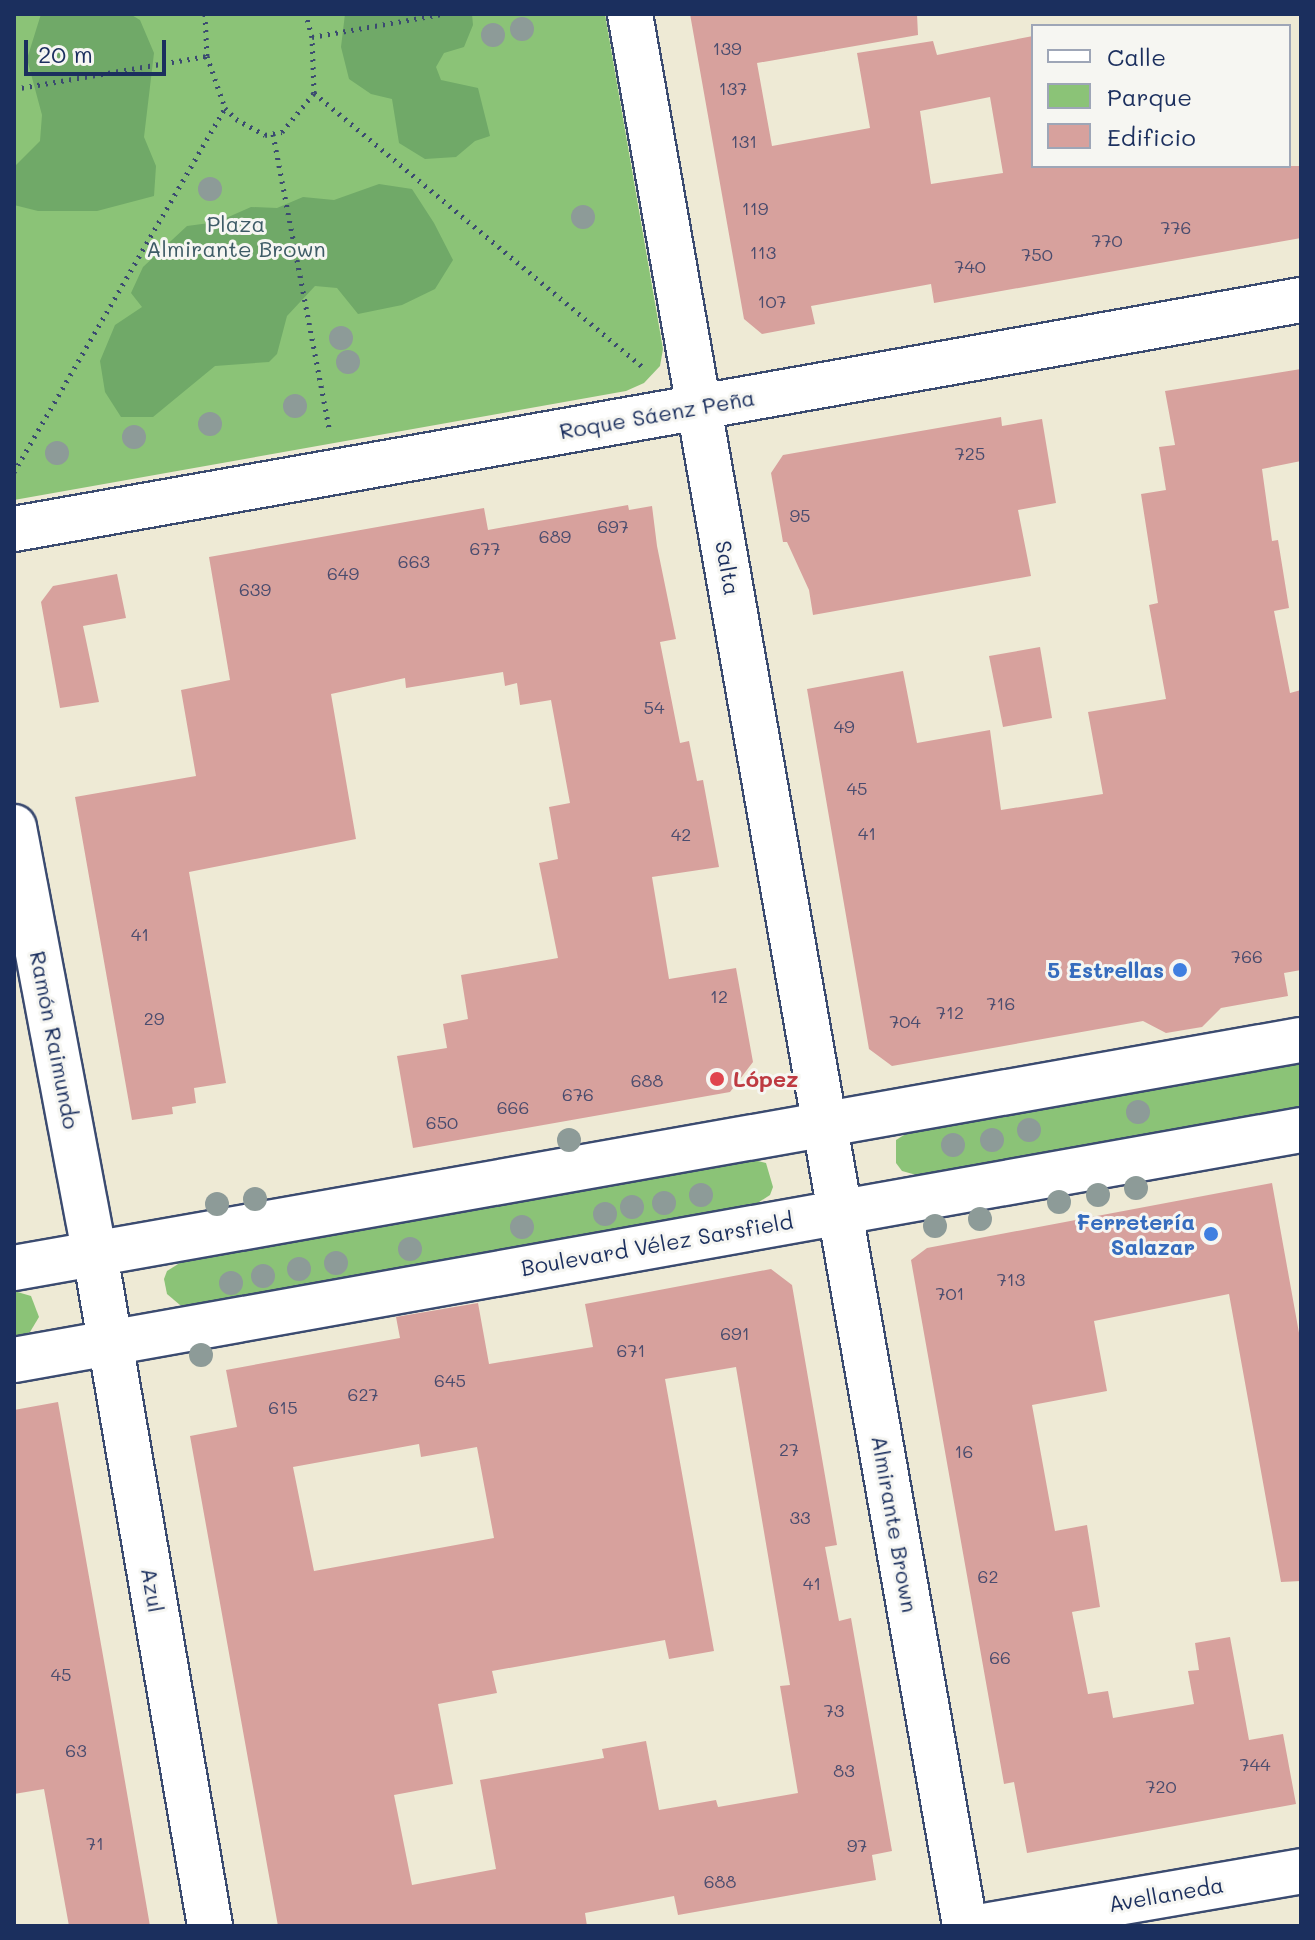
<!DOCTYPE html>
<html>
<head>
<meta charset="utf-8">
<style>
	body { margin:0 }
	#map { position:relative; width:1315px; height:1940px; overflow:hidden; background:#eeead5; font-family:Mali,sans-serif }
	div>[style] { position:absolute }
	.green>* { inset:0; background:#8bc377 }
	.forest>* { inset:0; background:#70a968 }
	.building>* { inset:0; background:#d7a19d }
	.path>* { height:5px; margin-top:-2.5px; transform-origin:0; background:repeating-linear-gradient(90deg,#3b4b70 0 2px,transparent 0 8px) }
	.roads { filter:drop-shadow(2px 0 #3b4b70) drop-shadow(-2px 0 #3b4b70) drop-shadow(0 2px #3b4b70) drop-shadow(0 -2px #3b4b70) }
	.minor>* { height:44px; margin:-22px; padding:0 22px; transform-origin:22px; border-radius:22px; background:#fff }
	.major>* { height:44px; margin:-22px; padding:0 22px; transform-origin:22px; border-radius:22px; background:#fff }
	.trees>* { width:24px; height:24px; margin:-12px; border-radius:50%; background:#8d9b98 }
	.dots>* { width:22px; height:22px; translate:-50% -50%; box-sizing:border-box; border:4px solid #f6f6f2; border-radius:50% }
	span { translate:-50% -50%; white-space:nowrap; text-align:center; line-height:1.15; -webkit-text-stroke:6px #f6f6f2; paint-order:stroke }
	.number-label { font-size:18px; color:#4a4c6e }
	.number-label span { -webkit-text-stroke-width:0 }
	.park-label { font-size:22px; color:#3d5b66 }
	.street-label { font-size:22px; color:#1b2f5e }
	.shop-label { font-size:22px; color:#366cbe; font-weight:700 }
	.right { translate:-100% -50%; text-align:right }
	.health-label { font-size:22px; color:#be3a42; font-weight:700 }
	.left { translate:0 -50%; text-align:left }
	.frame { position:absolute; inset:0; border:16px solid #1b2f5e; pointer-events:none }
	.legend { position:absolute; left:1031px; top:24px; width:260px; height:144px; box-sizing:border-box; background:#f6f6f2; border:2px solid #9ea6b7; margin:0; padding:10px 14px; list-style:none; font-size:24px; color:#1b2f5e }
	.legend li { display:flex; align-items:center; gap:16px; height:40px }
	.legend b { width:40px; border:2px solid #9ea6b7 }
	.scale { position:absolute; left:24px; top:40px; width:142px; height:36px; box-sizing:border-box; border:4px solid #1b2f5e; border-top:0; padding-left:10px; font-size:24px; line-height:28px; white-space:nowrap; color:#1b2f5e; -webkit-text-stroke:6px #f6f6f2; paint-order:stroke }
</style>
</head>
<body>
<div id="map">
	<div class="green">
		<div style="clip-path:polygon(14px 14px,605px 14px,663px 349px,660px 366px,644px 383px,626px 391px,14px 500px)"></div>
		<div style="clip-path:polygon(1301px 1061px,1301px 1108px,920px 1176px,902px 1171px,896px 1163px,896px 1140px,912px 1130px)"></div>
		<div style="clip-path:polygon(749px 1159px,766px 1163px,773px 1187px,770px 1195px,756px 1204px,192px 1305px,180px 1305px,167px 1294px,164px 1279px,167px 1271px,183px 1261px)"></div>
		<div style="clip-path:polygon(14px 1291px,31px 1296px,39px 1317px,30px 1332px,14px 1338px)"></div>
	</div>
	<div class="forest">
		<div style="clip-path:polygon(41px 14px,130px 14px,140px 20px,154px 53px,144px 137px,156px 166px,154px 196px,97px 211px,38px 211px,14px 205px,14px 167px,40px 141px,42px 115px,27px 59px)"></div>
		<div style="clip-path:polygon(345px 14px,472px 14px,473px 25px,464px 47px,444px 53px,436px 67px,441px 80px,478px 88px,490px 136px,475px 141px,456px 157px,425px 159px,399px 143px,392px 99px,371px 94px,349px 79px,341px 47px)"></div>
		<div style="clip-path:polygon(379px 184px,412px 189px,434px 223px,453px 260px,435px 289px,402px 305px,358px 314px,337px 288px,315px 286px,287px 316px,277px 354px,269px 362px,215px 366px,153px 417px,121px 417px,105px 392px,100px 361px,115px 325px,142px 307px,131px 293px,143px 267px,187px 226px,217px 222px,251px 207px,277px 208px,303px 197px,334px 200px)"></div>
	</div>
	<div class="building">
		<div style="clip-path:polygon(evenodd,690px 14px,917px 14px,918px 35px,757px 63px,772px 146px,870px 128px,857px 53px,933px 41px,937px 55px,1033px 36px,1033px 166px,1301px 166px,1301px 238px,934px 303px,931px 284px,811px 306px,815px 324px,762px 334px,744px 319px,690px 14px,990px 97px,1003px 173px,931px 184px,920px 111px,990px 97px)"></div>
		<div style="clip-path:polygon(1301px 369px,1301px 461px,1262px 469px,1272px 541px,1278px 540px,1289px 608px,1274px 611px,1290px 693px,1301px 690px,1301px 970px,1284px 973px,1288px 996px,1221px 1008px,1202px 1027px,1166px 1033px,1143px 1021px,892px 1066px,869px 1049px,807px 689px,903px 671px,917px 743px,990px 730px,1001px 810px,1103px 794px,1088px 712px,1166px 699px,1149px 605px,1158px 603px,1141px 494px,1166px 490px,1159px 447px,1175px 445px,1165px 391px)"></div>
		<div style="clip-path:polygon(1001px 417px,1002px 426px,1042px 419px,1056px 503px,1018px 510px,1031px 576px,813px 615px,809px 590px,787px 542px,783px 542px,771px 473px,783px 455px)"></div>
		<div style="clip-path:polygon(628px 505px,629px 510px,652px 506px,657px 546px,676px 639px,660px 642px,680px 743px,689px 741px,697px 781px,703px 780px,719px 867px,652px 877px,669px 979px,736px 968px,753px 1062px,730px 1092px,413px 1148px,397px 1056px,447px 1048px,443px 1024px,468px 1019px,461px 975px,558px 958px,539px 863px,558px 859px,549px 807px,570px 803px,551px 700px,520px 705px,517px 683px,505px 686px,503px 672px,406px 688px,405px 678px,331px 694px,356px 839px,189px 872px,226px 1083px,194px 1088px,196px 1103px,172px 1107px,173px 1114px,132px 1120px,75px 797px,196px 776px,181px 690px,230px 680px,209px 557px,484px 508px,488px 530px)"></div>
		<div style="clip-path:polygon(117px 574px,126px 618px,83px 626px,99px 702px,60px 708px,41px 602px,53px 586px)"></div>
		<div style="clip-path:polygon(1040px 647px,1052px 718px,1003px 727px,989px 656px)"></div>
		<div style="clip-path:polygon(1272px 1183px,1301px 1344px,1301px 1581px,1281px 1582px,1229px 1294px,1094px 1321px,1107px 1391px,1032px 1405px,1055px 1531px,1087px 1525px,1100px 1607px,1072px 1612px,1088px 1694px,1108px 1691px,1113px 1718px,1194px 1704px,1188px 1671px,1199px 1670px,1195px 1643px,1230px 1637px,1249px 1740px,1283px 1734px,1296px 1804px,1027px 1853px,1014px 1782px,1004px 1784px,911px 1260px,927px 1248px)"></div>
		<div style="clip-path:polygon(evenodd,771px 1269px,792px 1285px,837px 1545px,825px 1547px,839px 1621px,851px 1618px,886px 1817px,892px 1851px,872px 1855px,876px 1880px,678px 1915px,674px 1896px,585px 1913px,587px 1926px,278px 1926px,190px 1436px,237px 1427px,226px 1370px,400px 1338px,396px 1317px,478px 1303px,489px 1364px,593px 1347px,585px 1304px,771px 1269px,736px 1367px,790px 1685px,780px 1686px,798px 1793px,718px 1807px,716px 1800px,659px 1810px,646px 1741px,602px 1749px,604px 1758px,480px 1780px,496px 1869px,412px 1885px,394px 1795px,453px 1784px,438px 1704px,497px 1693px,492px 1671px,665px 1640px,669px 1659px,714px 1651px,665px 1379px,736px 1367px,771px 1269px,419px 1444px,421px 1457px,477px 1447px,494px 1538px,314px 1571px,293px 1467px,419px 1444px)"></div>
		<div style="clip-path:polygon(58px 1402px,110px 1695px,150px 1926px,69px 1926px,44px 1789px,14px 1794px,14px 1410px)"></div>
	</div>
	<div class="path">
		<div style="left:205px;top:14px;width:42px;rotate:87.3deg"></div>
		<div style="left:207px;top:56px;width:55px;rotate:70.9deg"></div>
		<div style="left:225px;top:108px;width:16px;rotate:45deg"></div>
		<div style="left:236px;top:119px;width:33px;rotate:29deg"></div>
		<div style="left:265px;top:135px;width:17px;rotate:-10deg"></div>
		<div style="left:282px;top:132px;width:50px;rotate:-50.6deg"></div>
		<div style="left:314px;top:93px;width:56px;rotate:-92deg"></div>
		<div style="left:312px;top:37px;width:24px;rotate:-105deg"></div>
		<div style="left:312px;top:37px;width:133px;rotate:-10deg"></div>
		<div style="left:14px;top:89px;width:196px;rotate:-9.7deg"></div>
		<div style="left:314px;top:93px;width:431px;rotate:39.8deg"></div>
		<div style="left:273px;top:134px;width:299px;rotate:79.2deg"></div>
		<div style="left:14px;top:472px;width:421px;rotate:-59.9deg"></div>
	</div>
	<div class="roads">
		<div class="minor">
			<div style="left:630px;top:14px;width:1941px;rotate:80.06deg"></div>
			<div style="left:14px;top:529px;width:1307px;rotate:-10.09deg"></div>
			<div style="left:14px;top:827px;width:435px;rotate:79.3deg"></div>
			<div style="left:95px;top:1254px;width:682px;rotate:80.29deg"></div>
			<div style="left:984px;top:1926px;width:322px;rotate:-9.8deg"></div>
		</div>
		<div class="major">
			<div style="left:14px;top:1268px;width:1307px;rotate:-10.05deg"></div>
			<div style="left:14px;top:1360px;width:1307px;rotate:-10.13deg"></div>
		</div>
	</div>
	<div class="trees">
		<div style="left:522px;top:29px"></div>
		<div style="left:493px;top:35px"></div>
		<div style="left:210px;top:189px"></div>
		<div style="left:583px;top:217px"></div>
		<div style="left:341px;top:338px"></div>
		<div style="left:348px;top:362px"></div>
		<div style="left:295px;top:406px"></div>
		<div style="left:210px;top:424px"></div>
		<div style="left:134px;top:437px"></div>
		<div style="left:57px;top:453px"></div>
		<div style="left:1138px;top:1112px"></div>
		<div style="left:1029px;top:1130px"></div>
		<div style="left:569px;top:1140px"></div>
		<div style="left:992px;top:1140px"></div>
		<div style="left:953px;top:1145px"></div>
		<div style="left:1136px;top:1188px"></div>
		<div style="left:701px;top:1195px"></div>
		<div style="left:1098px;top:1195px"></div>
		<div style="left:255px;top:1199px"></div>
		<div style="left:1059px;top:1202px"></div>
		<div style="left:664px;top:1203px"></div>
		<div style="left:217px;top:1204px"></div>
		<div style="left:632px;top:1207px"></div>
		<div style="left:605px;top:1214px"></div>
		<div style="left:980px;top:1219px"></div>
		<div style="left:935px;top:1226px"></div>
		<div style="left:522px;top:1227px"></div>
		<div style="left:410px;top:1249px"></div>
		<div style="left:336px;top:1263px"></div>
		<div style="left:299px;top:1269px"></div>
		<div style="left:263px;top:1276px"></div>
		<div style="left:231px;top:1283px"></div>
		<div style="left:201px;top:1355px"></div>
	</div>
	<div class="dots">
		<div style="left:1180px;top:970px;background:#3f7fe0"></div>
		<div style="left:717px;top:1079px;background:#e0444e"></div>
		<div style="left:1211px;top:1234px;background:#3f7fe0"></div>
	</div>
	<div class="number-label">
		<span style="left:727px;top:48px">139</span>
		<span style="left:733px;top:88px">137</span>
		<span style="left:744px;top:141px">131</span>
		<span style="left:755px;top:208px">119</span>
		<span style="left:1176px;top:227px">776</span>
		<span style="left:1107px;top:240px">770</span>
		<span style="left:763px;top:252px">113</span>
		<span style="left:1037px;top:254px">750</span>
		<span style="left:970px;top:266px">740</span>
		<span style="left:772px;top:301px">107</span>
		<span style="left:970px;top:453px">725</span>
		<span style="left:800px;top:515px">95</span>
		<span style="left:613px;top:526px">697</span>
		<span style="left:555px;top:536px">689</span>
		<span style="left:485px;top:548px">677</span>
		<span style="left:414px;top:561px">663</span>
		<span style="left:343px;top:573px">649</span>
		<span style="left:255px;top:589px">639</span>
		<span style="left:654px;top:707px">54</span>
		<span style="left:844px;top:726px">49</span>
		<span style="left:857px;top:788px">45</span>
		<span style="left:867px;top:833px">41</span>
		<span style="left:681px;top:834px">42</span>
		<span style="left:140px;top:934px">41</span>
		<span style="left:1247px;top:956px">766</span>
		<span style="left:719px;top:996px">12</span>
		<span style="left:1001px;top:1003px">716</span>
		<span style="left:950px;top:1012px">712</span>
		<span style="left:154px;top:1018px">29</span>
		<span style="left:905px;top:1021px">704</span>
		<span style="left:647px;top:1080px">688</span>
		<span style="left:578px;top:1094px">676</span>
		<span style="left:513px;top:1107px">666</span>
		<span style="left:442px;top:1122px">650</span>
		<span style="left:1011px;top:1279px">713</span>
		<span style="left:950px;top:1293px">701</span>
		<span style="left:735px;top:1333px">691</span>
		<span style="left:631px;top:1350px">671</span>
		<span style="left:450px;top:1380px">645</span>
		<span style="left:363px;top:1394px">627</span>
		<span style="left:283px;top:1407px">615</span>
		<span style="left:789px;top:1449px">27</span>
		<span style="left:964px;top:1451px">16</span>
		<span style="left:800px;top:1517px">33</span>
		<span style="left:988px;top:1576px">62</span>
		<span style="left:812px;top:1583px">41</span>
		<span style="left:1000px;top:1657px">66</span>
		<span style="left:61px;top:1674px">45</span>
		<span style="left:834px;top:1710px">73</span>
		<span style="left:76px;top:1750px">63</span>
		<span style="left:1255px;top:1764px">744</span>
		<span style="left:844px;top:1770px">83</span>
		<span style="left:1161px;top:1786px">720</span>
		<span style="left:95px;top:1843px">71</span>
		<span style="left:857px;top:1845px">97</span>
		<span style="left:720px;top:1881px">688</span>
	</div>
	<div class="park-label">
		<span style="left:236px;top:236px">Plaza<br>Almirante Brown</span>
	</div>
	<div class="street-label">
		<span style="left:657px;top:414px;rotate:-10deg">Roque Sáenz Peña</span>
		<span style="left:728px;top:568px;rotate:80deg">Salta</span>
		<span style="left:55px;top:1040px;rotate:79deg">Ramón Raimundo</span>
		<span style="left:657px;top:1244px;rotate:-10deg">Boulevard Vélez Sarsfield</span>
		<span style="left:895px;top:1524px;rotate:80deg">Almirante Brown</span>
		<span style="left:153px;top:1590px;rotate:80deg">Azul</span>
		<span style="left:1166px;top:1894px;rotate:-10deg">Avellaneda</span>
	</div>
	<div class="shop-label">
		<span class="right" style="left:1164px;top:970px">5 Estrellas</span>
		<span class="right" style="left:1195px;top:1234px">Ferretería<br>Salazar</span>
	</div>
	<div class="health-label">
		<span class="left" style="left:733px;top:1079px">López</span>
	</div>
	<div class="frame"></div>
	<ul class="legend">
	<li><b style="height:10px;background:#fff"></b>Calle</li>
	<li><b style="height:22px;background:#8bc377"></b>Parque</li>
	<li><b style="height:22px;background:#d7a19d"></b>Edificio</li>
	</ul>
	<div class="scale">20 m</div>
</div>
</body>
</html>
